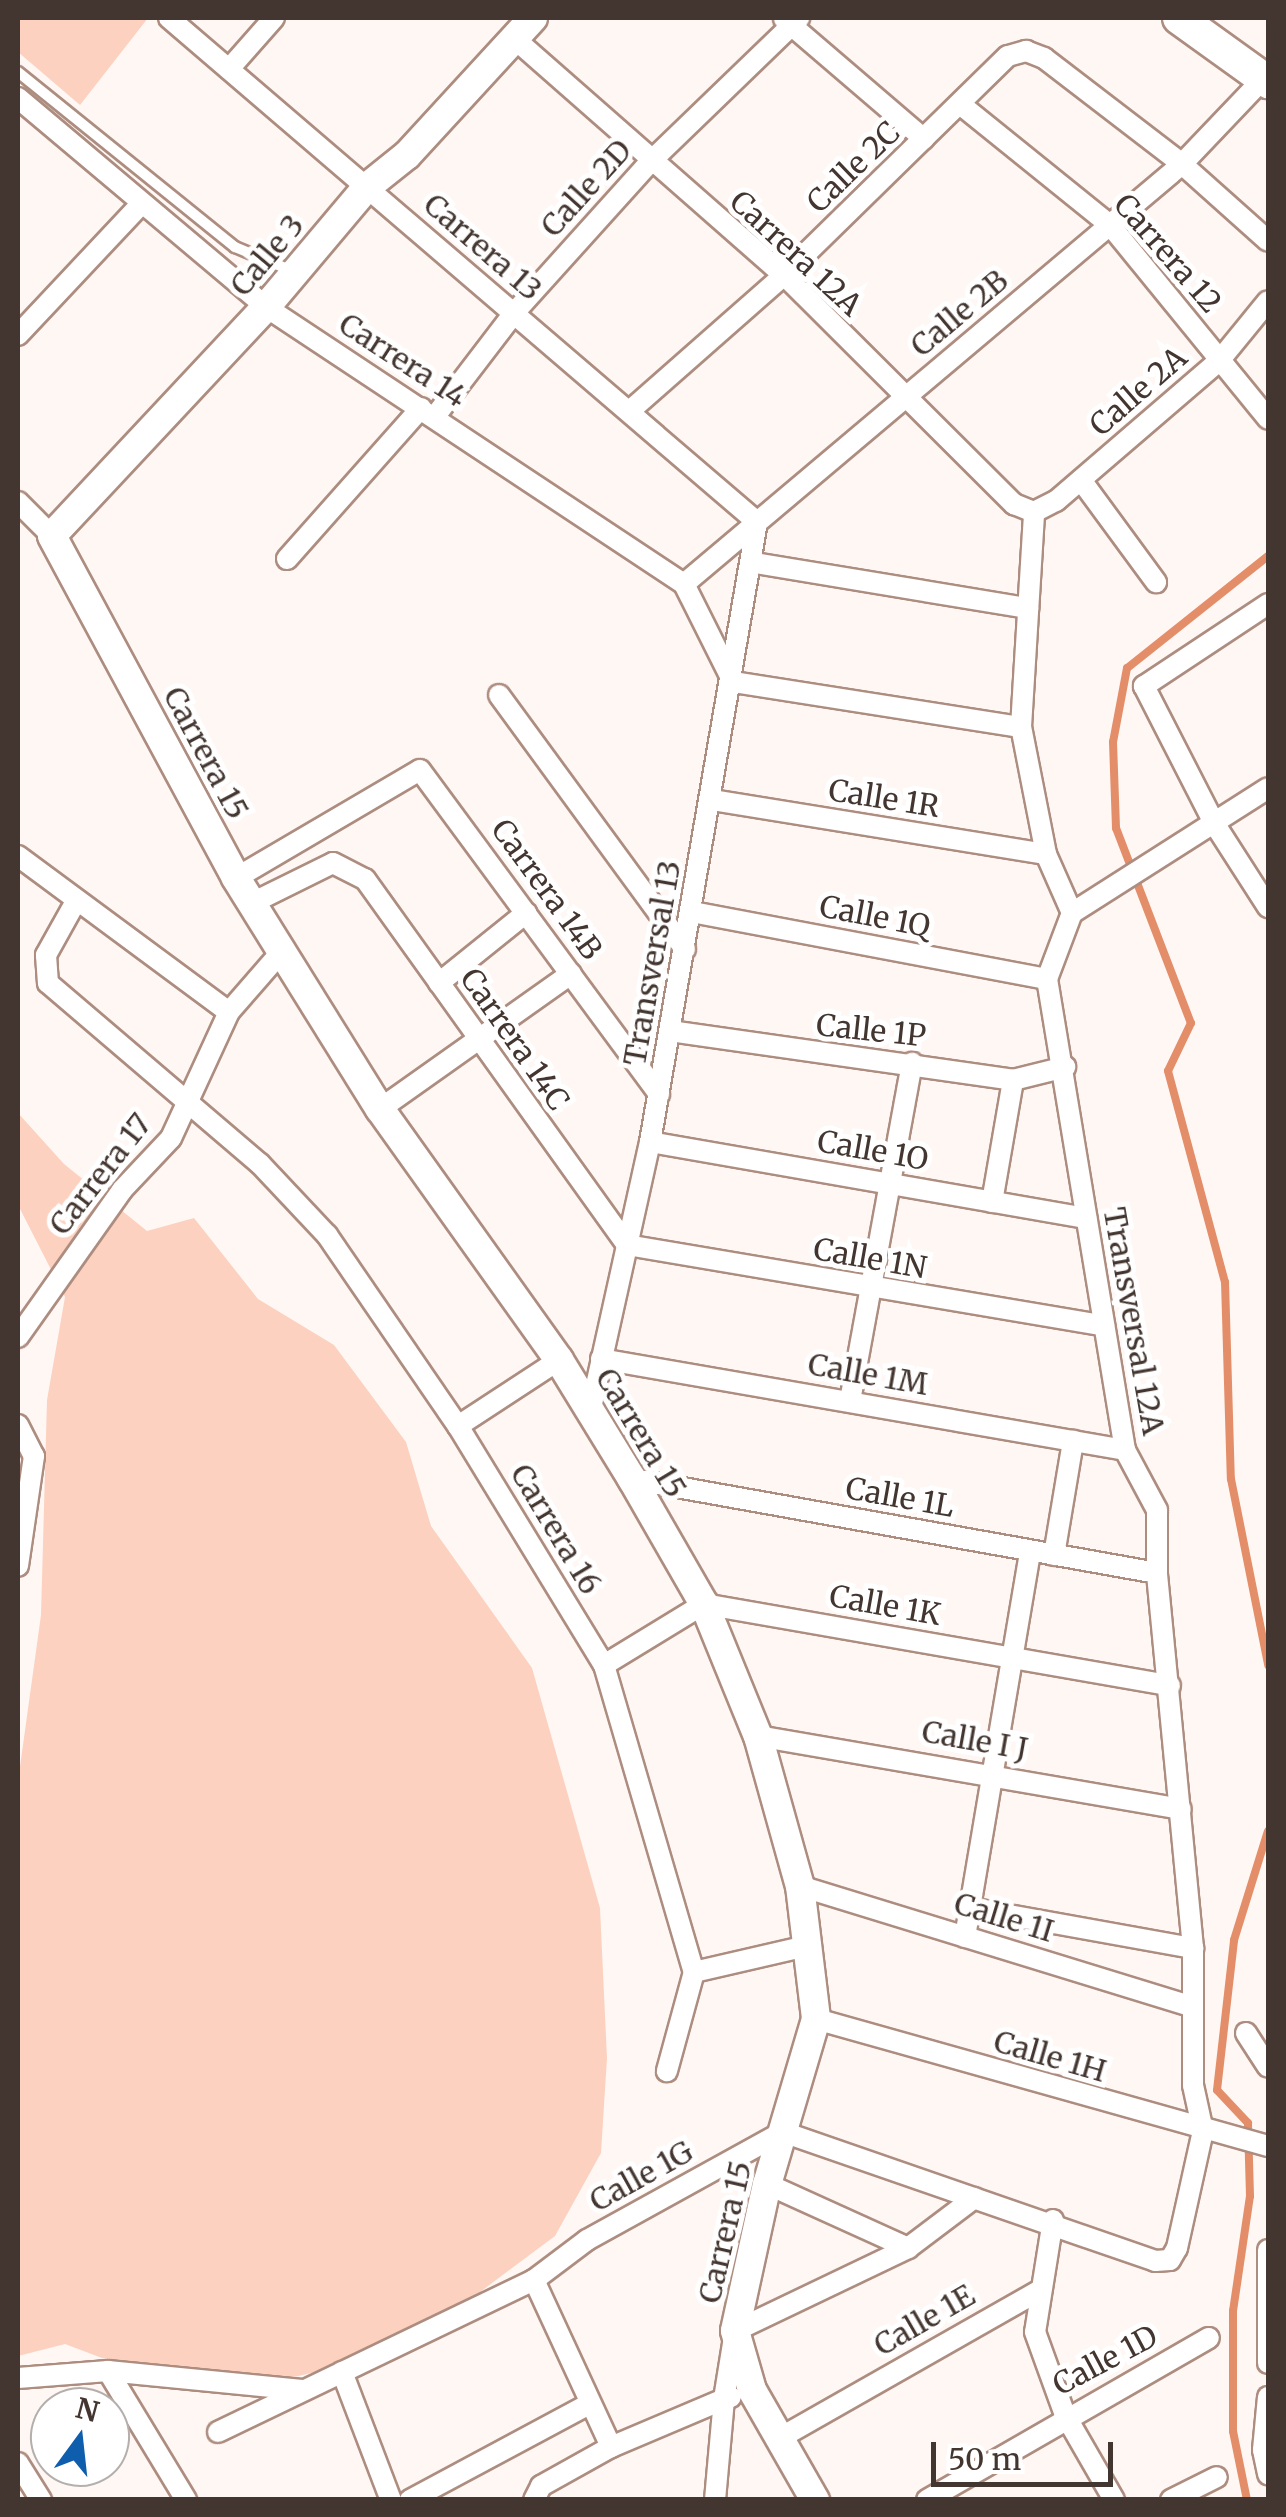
<!DOCTYPE html>
<html>
<head>
<meta charset="utf-8">
<style>
	body { margin:0 }
	#map { position:relative; width:1286px; height:2517px; overflow:hidden; background:#fff7f4; font-family:Merriweather,serif }
	div>[style] { position:absolute }
	.green>* { inset:0; background:#fcd1bf }
	.stream>* { height:8px; margin:-4px; padding:0 4px; transform-origin:4px; border-radius:4px; background:#e38e69 }
	.roads { filter:drop-shadow(2px 0 #ad8d80) drop-shadow(-2px 0 #ad8d80) drop-shadow(0 2px #ad8d80) drop-shadow(0 -2px #ad8d80) }
	.lane>* { height:10px; margin:-5px; padding:0 5px; transform-origin:5px; border-radius:5px; background:#fff }
	.street>* { height:20px; margin:-10px; padding:0 10px; transform-origin:10px; border-radius:10px; background:#fff }
	.secondary>* { height:28px; margin:-14px; padding:0 14px; transform-origin:14px; border-radius:14px; background:#fff }
	.primary>* { height:32px; margin:-16px; padding:0 16px; transform-origin:16px; border-radius:16px; background:#fff }
	span { translate:-50% -50%; white-space:nowrap; text-align:center; line-height:1.15; -webkit-text-stroke:10px #fff; paint-order:stroke }
	.street-label { font-size:30px; color:#433630 }
	.frame { position:absolute; inset:0; border:20px solid #433630; pointer-events:none }
	.north { position:absolute; left:30px; top:2387px; width:100px; height:100px; box-sizing:border-box; background:#fff; border:2px solid #b4afac; border-radius:50%; rotate:15deg; font-size:28px; font-weight:700; line-height:40px; text-align:center; color:#433630 }
	.north::after { content:''; display:block; margin:auto; width:35px; height:45px; background:#0f5ead; clip-path:polygon(50% 0,100% 100%,50% 72%,0 100%) }
	.scale { position:absolute; left:931px; top:2442px; width:182px; height:45px; box-sizing:border-box; border:5px solid #433630; border-top:0; padding-left:12px; font-size:30px; line-height:35px; white-space:nowrap; color:#433630; -webkit-text-stroke:8px #fff; paint-order:stroke }
</style>
</head>
<body>
<div id="map">
	<div class="green">
		<div style="clip-path:polygon(18px 18px,148px 18px,80px 105px,18px 52px)"></div>
		<div style="clip-path:polygon(18px 1113px,64px 1164px,147px 1231px,194px 1218px,258px 1299px,334px 1345px,406px 1442px,431px 1526px,532px 1668px,600px 1908px,607px 2058px,601px 2153px,555px 2236px,472px 2298px,361px 2361px,269px 2383px,102px 2358px,65px 2344px,18px 2356px,18px 1781px,41px 1615px,47px 1400px,65px 1297px,18px 1205px)"></div>
	</div>
	<div class="stream">
		<div style="left:1268px;top:556px;width:180px;rotate:141.5deg"></div>
		<div style="left:1127px;top:668px;width:75px;rotate:100.7deg"></div>
		<div style="left:1113px;top:742px;width:86px;rotate:88deg"></div>
		<div style="left:1116px;top:828px;width:209px;rotate:69deg"></div>
		<div style="left:1191px;top:1023px;width:53px;rotate:115.6deg"></div>
		<div style="left:1168px;top:1071px;width:219px;rotate:74.9deg"></div>
		<div style="left:1225px;top:1282px;width:197px;rotate:88.3deg"></div>
		<div style="left:1231px;top:1479px;width:190px;rotate:78.7deg"></div>
		<div style="left:1247px;top:2500px;width:70px;rotate:-101.5deg"></div>
		<div style="left:1233px;top:2431px;width:120px;rotate:-90deg"></div>
		<div style="left:1233px;top:2311px;width:116px;rotate:-81.6deg"></div>
		<div style="left:1250px;top:2196px;width:73px;rotate:-91.6deg"></div>
		<div style="left:1248px;top:2123px;width:45px;rotate:-133.2deg"></div>
		<div style="left:1217px;top:2090px;width:151px;rotate:-83.5deg"></div>
		<div style="left:1234px;top:1940px;width:114px;rotate:-72.7deg"></div>
	</div>
	<div class="roads">
		<div class="lane">
			<div style="left:18px;top:72px;width:279px;rotate:38.9deg"></div>
			<div style="left:235px;top:247px;width:60px;rotate:22.7deg"></div>
		</div>
		<div class="street">
			<div style="left:169px;top:18px;width:774px;rotate:40.6deg"></div>
			<div style="left:757px;top:522px;width:629px;rotate:99.79deg"></div>
			<div style="left:650px;top:1142px;width:278px;rotate:102.5deg"></div>
			<div style="left:784px;top:19px;width:184px;rotate:40.6deg"></div>
			<div style="left:515px;top:39px;width:358px;rotate:41.3deg"></div>
			<div style="left:784px;top:275px;width:325px;rotate:44.9deg"></div>
			<div style="left:1014px;top:504px;width:22px;rotate:22deg"></div>
			<div style="left:229px;top:69px;width:68px;rotate:-48.6deg"></div>
			<div style="left:18px;top:98px;width:324px;rotate:40.1deg"></div>
			<div style="left:266px;top:307px;width:501px;rotate:33.53deg"></div>
			<div style="left:684px;top:584px;width:110px;rotate:63.4deg"></div>
			<div style="left:733px;top:682px;width:291px;rotate:8.9deg"></div>
			<div style="left:960px;top:104px;width:193px;rotate:38.9deg"></div>
			<div style="left:1110px;top:225px;width:250px;rotate:50.8deg"></div>
			<div style="left:18px;top:335px;width:181px;rotate:-46.8deg"></div>
			<div style="left:632px;top:409px;width:203px;rotate:-41.4deg"></div>
			<div style="left:784px;top:275px;width:313px;rotate:-44.4deg"></div>
			<div style="left:1008px;top:56px;width:19px;rotate:-16deg"></div>
			<div style="left:1026px;top:51px;width:19px;rotate:21deg"></div>
			<div style="left:1044px;top:58px;width:174px;rotate:37.5deg"></div>
			<div style="left:1182px;top:164px;width:115px;rotate:41.8deg"></div>
			<div style="left:436px;top:415px;width:128px;rotate:-52.6deg"></div>
			<div style="left:514px;top:313px;width:202px;rotate:-48deg"></div>
			<div style="left:649px;top:163px;width:209px;rotate:-44deg"></div>
			<div style="left:1081px;top:480px;width:127px;rotate:53.7deg"></div>
			<div style="left:18px;top:502px;width:48px;rotate:45deg"></div>
			<div style="left:1034px;top:512px;width:25px;rotate:-27deg"></div>
			<div style="left:1056px;top:501px;width:215px;rotate:-40.7deg"></div>
			<div style="left:1219px;top:361px;width:77px;rotate:-50.8deg"></div>
			<div style="left:287px;top:559px;width:202px;rotate:-48.4deg"></div>
			<div style="left:755px;top:563px;width:277px;rotate:9.4deg"></div>
			<div style="left:684px;top:584px;width:651px;rotate:-40.14deg"></div>
			<div style="left:1182px;top:164px;width:119px;rotate:-46.4deg"></div>
			<div style="left:1268px;top:604px;width:149px;rotate:146.5deg"></div>
			<div style="left:1144px;top:686px;width:154px;rotate:62.9deg"></div>
			<div style="left:1214px;top:823px;width:100px;rotate:57.3deg"></div>
			<div style="left:499px;top:695px;width:315px;rotate:53.8deg"></div>
			<div style="left:712px;top:800px;width:338px;rotate:9.2deg"></div>
			<div style="left:18px;top:856px;width:262px;rotate:36.5deg"></div>
			<div style="left:236px;top:878px;width:213px;rotate:-30.4deg"></div>
			<div style="left:420px;top:770px;width:403px;rotate:53.6deg"></div>
			<div style="left:75px;top:903px;width:60px;rotate:119.1deg"></div>
			<div style="left:46px;top:955px;width:28px;rotate:86deg"></div>
			<div style="left:48px;top:983px;width:279px;rotate:40.5deg"></div>
			<div style="left:260px;top:1164px;width:98px;rotate:46.7deg"></div>
			<div style="left:327px;top:1235px;width:232px;rotate:55.6deg"></div>
			<div style="left:458px;top:1426px;width:280px;rotate:58.6deg"></div>
			<div style="left:604px;top:1665px;width:320px;rotate:73.7deg"></div>
			<div style="left:694px;top:1972px;width:103px;rotate:105.3deg"></div>
			<div style="left:252px;top:903px;width:90px;rotate:-26.3deg"></div>
			<div style="left:333px;top:863px;width:36px;rotate:27deg"></div>
			<div style="left:365px;top:879px;width:450px;rotate:54.4deg"></div>
			<div style="left:627px;top:1245px;width:484px;rotate:9.6deg"></div>
			<div style="left:692px;top:912px;width:361px;rotate:10.7deg"></div>
			<div style="left:1072px;top:913px;width:232px;rotate:-32.5deg"></div>
			<div style="left:439px;top:983px;width:112px;rotate:-38.8deg"></div>
			<div style="left:670px;top:1031px;width:346px;rotate:8.1deg"></div>
			<div style="left:1013px;top:1080px;width:54px;rotate:-14deg"></div>
			<div style="left:380px;top:1109px;width:234px;rotate:-35.3deg"></div>
			<div style="left:650px;top:1142px;width:443px;rotate:9.9deg"></div>
			<div style="left:992px;top:1202px;width:124px;rotate:-80.2deg"></div>
			<div style="left:18px;top:1337px;width:180px;rotate:-54.7deg"></div>
			<div style="left:122px;top:1190px;width:71px;rotate:-46.7deg"></div>
			<div style="left:171px;top:1138px;width:139px;rotate:-65.3deg"></div>
			<div style="left:229px;top:1012px;width:81px;rotate:-49deg"></div>
			<div style="left:601px;top:1359px;width:532px;rotate:9.85deg"></div>
			<div style="left:850px;top:1401px;width:344px;rotate:-79.6deg"></div>
			<div style="left:18px;top:1425px;width:35px;rotate:63deg"></div>
			<div style="left:34px;top:1456px;width:111px;rotate:98.3deg"></div>
			<div style="left:458px;top:1426px;width:121px;rotate:-33.2deg"></div>
			<div style="left:632px;top:1479px;width:533px;rotate:10.15deg"></div>
			<div style="left:1054px;top:1555px;width:116px;rotate:-80.5deg"></div>
			<div style="left:604px;top:1665px;width:117px;rotate:-31.4deg"></div>
			<div style="left:704px;top:1604px;width:473px;rotate:9.9deg"></div>
			<div style="left:758px;top:1736px;width:429px;rotate:9.8deg"></div>
			<div style="left:800px;top:1886px;width:409px;rotate:17.1deg"></div>
			<div style="left:970px;top:1908px;width:227px;rotate:10.2deg"></div>
			<div style="left:965px;top:1937px;width:391px;rotate:-80.4deg"></div>
			<div style="left:694px;top:1972px;width:120px;rotate:-13deg"></div>
			<div style="left:816px;top:2019px;width:470px;rotate:15.7deg"></div>
			<div style="left:1246px;top:2033px;width:40px;rotate:57.1deg"></div>
			<div style="left:767px;top:2184px;width:155px;rotate:24.4deg"></div>
			<div style="left:1053px;top:2220px;width:113px;rotate:99.1deg"></div>
			<div style="left:1035px;top:2332px;width:88px;rotate:70.1deg"></div>
			<div style="left:1065px;top:2415px;width:98px;rotate:60deg"></div>
			<div style="left:1268px;top:2250px;width:113px;rotate:90deg"></div>
			<div style="left:534px;top:2280px;width:184px;rotate:65.2deg"></div>
			<div style="left:108px;top:2371px;width:151px;rotate:58.8deg"></div>
			<div style="left:342px;top:2372px;width:137px;rotate:69.1deg"></div>
			<div style="left:18px;top:2378px;width:90px;rotate:-4.4deg"></div>
			<div style="left:108px;top:2371px;width:195px;rotate:5.6deg"></div>
			<div style="left:1268px;top:2397px;width:53px;rotate:95.4deg"></div>
			<div style="left:1263px;top:2450px;width:25px;rotate:78deg"></div>
			<div style="left:218px;top:2432px;width:351px;rotate:-25.7deg"></div>
			<div style="left:534px;top:2280px;width:66px;rotate:-37deg"></div>
			<div style="left:587px;top:2240px;width:224px;rotate:-28.9deg"></div>
			<div style="left:783px;top:2132px;width:394px;rotate:19.1deg"></div>
			<div style="left:1155px;top:2261px;width:15px;rotate:-4deg"></div>
			<div style="left:1170px;top:2260px;width:14px;rotate:-60deg"></div>
			<div style="left:1177px;top:2248px;width:120px;rotate:-77.5deg"></div>
			<div style="left:1203px;top:2131px;width:47px;rotate:-102.3deg"></div>
			<div style="left:1193px;top:2085px;width:137px;rotate:-90deg"></div>
			<div style="left:1193px;top:1948px;width:377px;rotate:-95.5deg"></div>
			<div style="left:1157px;top:1573px;width:63px;rotate:-90deg"></div>
			<div style="left:1157px;top:1510px;width:68px;rotate:-118.1deg"></div>
			<div style="left:1125px;top:1450px;width:477px;rotate:-99.4deg"></div>
			<div style="left:1047px;top:979px;width:71px;rotate:-69.3deg"></div>
			<div style="left:1072px;top:913px;width:64px;rotate:-113.8deg"></div>
			<div style="left:1046px;top:854px;width:129px;rotate:-101.1deg"></div>
			<div style="left:1021px;top:727px;width:215px;rotate:-86.5deg"></div>
			<div style="left:778px;top:2439px;width:301px;rotate:-29.6deg"></div>
			<div style="left:18px;top:2463px;width:44px;rotate:58.1deg"></div>
			<div style="left:410px;top:2500px;width:203px;rotate:-28.2deg"></div>
			<div style="left:534px;top:2500px;width:16px;rotate:-63deg"></div>
			<div style="left:541px;top:2486px;width:80px;rotate:-29.1deg"></div>
			<div style="left:611px;top:2447px;width:123px;rotate:-23deg"></div>
			<div style="left:724px;top:2399px;width:69px;rotate:-80.8deg"></div>
			<div style="left:735px;top:2331px;width:192px;rotate:-25.6deg"></div>
			<div style="left:908px;top:2248px;width:83px;rotate:-37.1deg"></div>
			<div style="left:715px;top:2500px;width:101px;rotate:-84.9deg"></div>
			<div style="left:724px;top:2399px;width:7px;rotate:-16deg"></div>
			<div style="left:927px;top:2500px;width:325px;rotate:-29.9deg"></div>
			<div style="left:1171px;top:2500px;width:51px;rotate:-26.6deg"></div>
		</div>
		<div class="secondary">
			<div style="left:533px;top:18px;width:186px;rotate:132.6deg"></div>
			<div style="left:407px;top:155px;width:51px;rotate:141.3deg"></div>
			<div style="left:367px;top:187px;width:157px;rotate:130.1deg"></div>
			<div style="left:266px;top:307px;width:313px;rotate:133.1deg"></div>
			<div style="left:52px;top:536px;width:388px;rotate:61.7deg"></div>
			<div style="left:236px;top:878px;width:272px;rotate:58.1deg"></div>
			<div style="left:380px;top:1109px;width:308px;rotate:54.5deg"></div>
			<div style="left:559px;top:1360px;width:140px;rotate:58.5deg"></div>
			<div style="left:632px;top:1479px;width:144px;rotate:60.1deg"></div>
			<div style="left:704px;top:1604px;width:143px;rotate:67.8deg"></div>
			<div style="left:758px;top:1736px;width:156px;rotate:74.4deg"></div>
			<div style="left:800px;top:1886px;width:134px;rotate:83.1deg"></div>
			<div style="left:816px;top:2019px;width:172px;rotate:106.5deg"></div>
			<div style="left:767px;top:2184px;width:150px;rotate:102.3deg"></div>
			<div style="left:735px;top:2331px;width:61px;rotate:73.9deg"></div>
			<div style="left:752px;top:2390px;width:127px;rotate:60.2deg"></div>
		</div>
		<div class="primary">
			<div style="left:1179px;top:18px;width:110px;rotate:35.7deg"></div>
		</div>
	</div>
	<div class="street-label">
		<span style="left:853px;top:167px;rotate:-44deg">Calle 2C</span>
		<span style="left:586px;top:188px;rotate:-48deg">Calle 2D</span>
		<span style="left:483px;top:247px;rotate:41deg">Carrera 13</span>
		<span style="left:796px;top:253px;rotate:43deg">Carrera 12A</span>
		<span style="left:1168px;top:253px;rotate:49deg">Carrera 12</span>
		<span style="left:267px;top:255px;rotate:-50deg">Calle 3</span>
		<span style="left:959px;top:313px;rotate:-40deg">Calle 2B</span>
		<span style="left:403px;top:360px;rotate:33deg">Carrera 14</span>
		<span style="left:1138px;top:391px;rotate:-41deg">Calle 2A</span>
		<span style="left:206px;top:753px;rotate:62deg">Carrera 15</span>
		<span style="left:884px;top:798px;rotate:9deg">Calle 1R</span>
		<span style="left:547px;top:889px;rotate:54deg">Carrera 14B</span>
		<span style="left:875px;top:916px;rotate:11deg">Calle 1Q</span>
		<span style="left:652px;top:963px;rotate:-80deg">Transversal 13</span>
		<span style="left:871px;top:1030px;rotate:6deg">Calle 1P</span>
		<span style="left:515px;top:1039px;rotate:55deg">Carrera 14C</span>
		<span style="left:873px;top:1150px;rotate:10deg">Calle 1O</span>
		<span style="left:100px;top:1174px;rotate:-52deg">Carrera 17</span>
		<span style="left:870px;top:1258px;rotate:10deg">Calle 1N</span>
		<span style="left:1134px;top:1321px;rotate:80deg">Transversal 12A</span>
		<span style="left:868px;top:1374px;rotate:10deg">Calle 1M</span>
		<span style="left:641px;top:1433px;rotate:59deg">Carrera 15</span>
		<span style="left:900px;top:1497px;rotate:10deg">Calle 1L</span>
		<span style="left:556px;top:1529px;rotate:59deg">Carrera 16</span>
		<span style="left:885px;top:1605px;rotate:10deg">Calle 1K</span>
		<span style="left:975px;top:1740px;rotate:10deg">Calle I J</span>
		<span style="left:1004px;top:1917px;rotate:17deg">Calle 1I</span>
		<span style="left:1050px;top:2056px;rotate:16deg">Calle 1H</span>
		<span style="left:641px;top:2176px;rotate:-29deg">Calle 1G</span>
		<span style="left:725px;top:2232px;rotate:-77deg">Carrera 15</span>
		<span style="left:924px;top:2320px;rotate:-30deg">Calle 1E</span>
		<span style="left:1105px;top:2360px;rotate:-28deg">Calle 1D</span>
	</div>
	<div class="frame"></div>
	<div class="north">N</div>
	<div class="scale">50 m</div>
</div>
</body>
</html>
